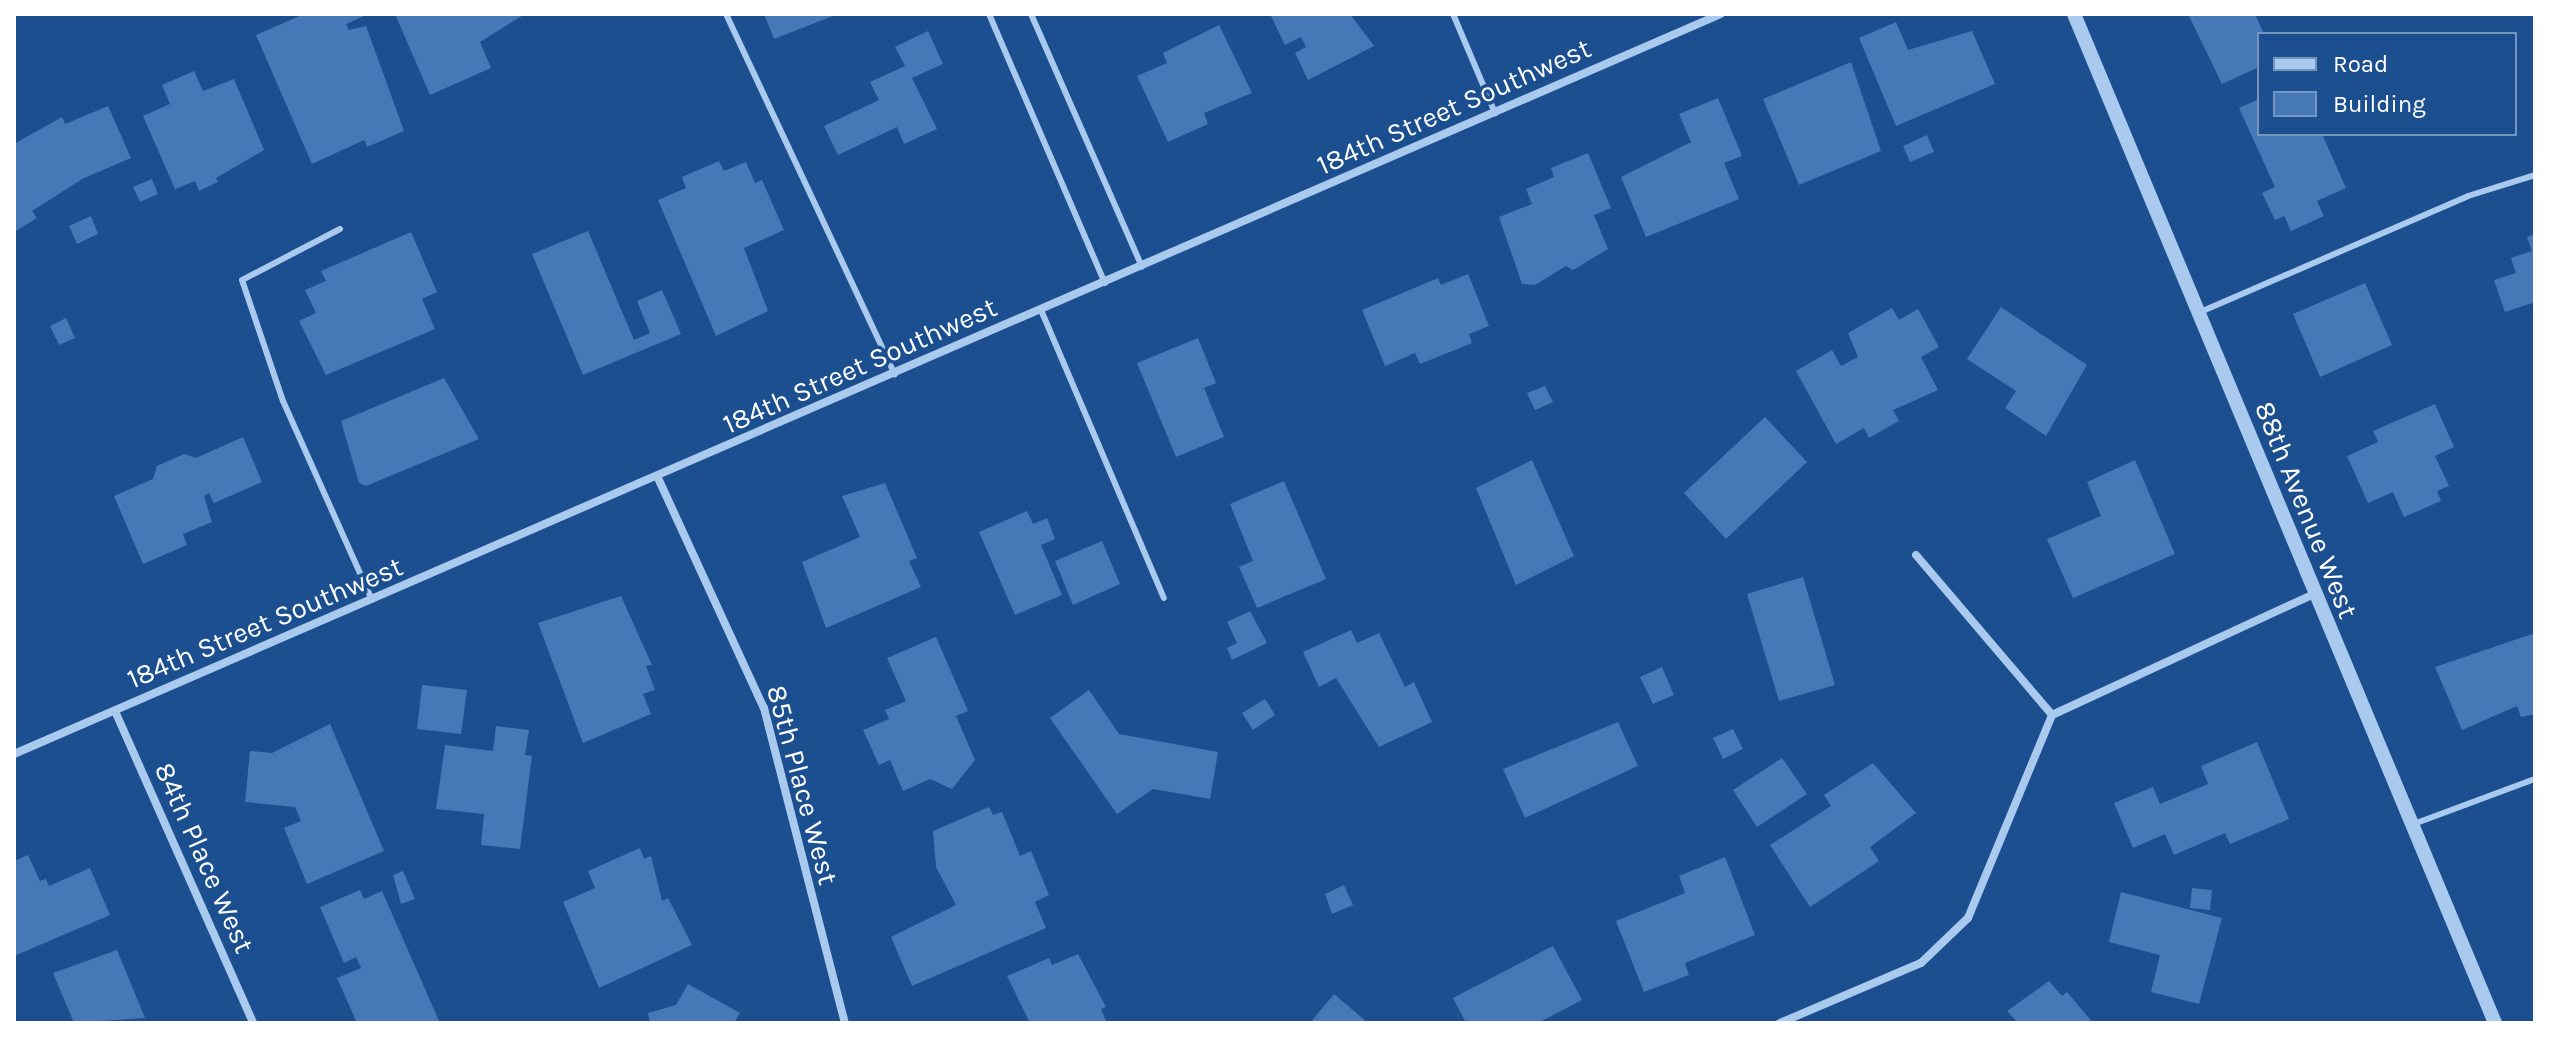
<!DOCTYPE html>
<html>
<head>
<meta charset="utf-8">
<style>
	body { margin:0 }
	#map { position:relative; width:2549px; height:1037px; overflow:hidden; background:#1b4f8f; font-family:Karla,sans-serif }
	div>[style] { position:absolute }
	.building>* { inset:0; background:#4478b7 }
	.service>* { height:6px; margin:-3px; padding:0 3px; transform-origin:3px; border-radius:3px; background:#a9c9ee }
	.minor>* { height:8px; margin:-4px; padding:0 4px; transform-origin:4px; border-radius:4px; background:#a9c9ee }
	.tertiary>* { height:14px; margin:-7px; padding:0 7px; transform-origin:7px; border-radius:7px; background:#a9c9ee }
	span { translate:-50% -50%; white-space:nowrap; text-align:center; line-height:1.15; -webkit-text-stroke:7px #1b4f8f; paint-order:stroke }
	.street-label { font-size:28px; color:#fff }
	.frame { position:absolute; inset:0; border:16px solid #fff; pointer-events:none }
	.legend { position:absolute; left:2257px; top:32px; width:260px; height:104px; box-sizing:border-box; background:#1b4f8f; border:2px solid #7695bc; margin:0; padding:10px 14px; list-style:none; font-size:24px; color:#fff }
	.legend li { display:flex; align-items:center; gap:16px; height:40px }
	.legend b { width:40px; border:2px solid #7695bc }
</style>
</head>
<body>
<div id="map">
	<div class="building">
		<div style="clip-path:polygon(304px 14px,369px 14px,346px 24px,349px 30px,366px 26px,404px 131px,367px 147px,364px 140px,312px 164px,256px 35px)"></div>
		<div style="clip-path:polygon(395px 14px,525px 14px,480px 42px,491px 68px,430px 95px)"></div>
		<div style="clip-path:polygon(764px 14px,838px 14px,774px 39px)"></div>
		<div style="clip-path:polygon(1270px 14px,1350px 14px,1374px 46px,1308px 80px,1295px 53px,1306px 47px,1301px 37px,1285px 45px)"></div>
		<div style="clip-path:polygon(2188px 14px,2255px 14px,2264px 34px,2259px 67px,2222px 84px)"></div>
		<div style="clip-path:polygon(1896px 22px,1908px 50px,1972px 31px,1995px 84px,1896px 126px,1859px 38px)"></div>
		<div style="clip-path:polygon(1219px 25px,1252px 93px,1204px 113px,1208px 124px,1168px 142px,1137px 76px,1167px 63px,1163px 53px)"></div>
		<div style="clip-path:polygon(928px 31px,943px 64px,912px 78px,937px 129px,904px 144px,897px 127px,838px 155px,824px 126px,879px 100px,870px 82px,905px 66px,895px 47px)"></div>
		<div style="clip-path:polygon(1851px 62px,1881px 151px,1799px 185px,1763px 99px)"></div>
		<div style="clip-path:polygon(194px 71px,203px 91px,234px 79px,264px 150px,216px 178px,218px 182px,199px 191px,195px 181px,175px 189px,143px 116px,170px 104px,162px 85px)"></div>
		<div style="clip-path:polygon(1718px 98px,1742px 156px,1724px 163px,1739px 199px,1646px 237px,1621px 177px,1691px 142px,1679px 114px)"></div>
		<div style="clip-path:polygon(2259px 99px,2259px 134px,2322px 134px,2346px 188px,2317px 201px,2324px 216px,2291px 231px,2284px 216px,2275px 220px,2262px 193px,2275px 187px,2239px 108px)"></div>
		<div style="clip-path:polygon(108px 106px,131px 158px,84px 178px,32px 211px,37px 218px,14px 232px,14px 144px,62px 117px,65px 124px)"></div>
		<div style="clip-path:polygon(1927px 135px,1934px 152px,1910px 162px,1903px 146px)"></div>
		<div style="clip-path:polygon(1588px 153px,1611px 208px,1594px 215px,1608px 249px,1573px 270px,1566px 266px,1535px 285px,1522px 284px,1499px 217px,1532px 204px,1526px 189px,1554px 177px,1551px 168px)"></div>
		<div style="clip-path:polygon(719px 161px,724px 171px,746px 162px,755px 183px,762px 180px,784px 230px,744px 248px,768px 311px,716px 336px,658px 200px,686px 188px,682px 177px)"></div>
		<div style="clip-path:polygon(152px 179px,158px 194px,140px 202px,133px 187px)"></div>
		<div style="clip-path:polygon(91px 216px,98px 234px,77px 244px,69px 226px)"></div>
		<div style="clip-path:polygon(588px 231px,634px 340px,650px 333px,637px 301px,662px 290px,681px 334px,583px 375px,532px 254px)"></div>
		<div style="clip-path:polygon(411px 232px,437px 292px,422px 299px,435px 329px,326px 375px,299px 321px,316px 313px,305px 290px,326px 281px,321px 271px)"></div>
		<div style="clip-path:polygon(2535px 234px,2535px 302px,2505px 312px,2494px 280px,2516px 273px,2511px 258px,2532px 251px,2527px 237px)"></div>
		<div style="clip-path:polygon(1468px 274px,1489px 326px,1469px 334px,1472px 343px,1420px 364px,1415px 353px,1385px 366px,1362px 310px,1438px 278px,1441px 285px)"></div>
		<div style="clip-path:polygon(2365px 283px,2392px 345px,2320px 377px,2293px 314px)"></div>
		<div style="clip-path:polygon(2001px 307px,2087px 365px,2046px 436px,2005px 408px,2016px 391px,1967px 359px)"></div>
		<div style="clip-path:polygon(1892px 308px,1899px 320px,1918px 309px,1939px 347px,1921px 357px,1938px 390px,1893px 410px,1899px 421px,1869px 438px,1864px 428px,1836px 444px,1796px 371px,1832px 350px,1841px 366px,1858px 357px,1848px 333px)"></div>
		<div style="clip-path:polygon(66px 318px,75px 338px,59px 345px,50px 326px)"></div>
		<div style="clip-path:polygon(1198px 338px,1216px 383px,1204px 388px,1224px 437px,1176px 457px,1137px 363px)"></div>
		<div style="clip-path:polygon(444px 378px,479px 439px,366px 486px,359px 483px,341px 421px)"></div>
		<div style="clip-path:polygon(1545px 386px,1553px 402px,1535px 410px,1527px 393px)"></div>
		<div style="clip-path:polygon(2435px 404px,2454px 447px,2435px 456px,2449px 486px,2437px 491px,2441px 501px,2404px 517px,2393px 492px,2368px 503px,2347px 456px,2378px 442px,2373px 431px)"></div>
		<div style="clip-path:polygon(1765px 417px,1807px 462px,1726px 539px,1684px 493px)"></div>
		<div style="clip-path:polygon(243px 437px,262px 482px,214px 503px,209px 493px,204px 496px,212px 522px,183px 534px,187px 545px,143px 564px,114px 496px,153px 479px,157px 466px,184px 454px,196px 458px)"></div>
		<div style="clip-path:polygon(1532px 460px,1574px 556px,1516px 585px,1476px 488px)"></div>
		<div style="clip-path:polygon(2135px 460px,2175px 554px,2073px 598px,2047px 539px,2101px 516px,2087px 482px)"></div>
		<div style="clip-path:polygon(1284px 481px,1326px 579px,1257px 608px,1239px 567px,1253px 561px,1230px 504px)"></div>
		<div style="clip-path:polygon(885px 483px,917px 558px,909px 561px,921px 587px,826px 628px,802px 562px,860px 537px,842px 496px)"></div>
		<div style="clip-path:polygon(1027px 511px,1033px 524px,1047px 518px,1055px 539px,1041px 545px,1062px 595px,1015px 615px,979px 532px)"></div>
		<div style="clip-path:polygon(1102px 541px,1120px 584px,1073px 605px,1055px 561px)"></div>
		<div style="clip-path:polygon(1803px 577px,1835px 685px,1779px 701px,1747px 594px)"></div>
		<div style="clip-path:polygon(621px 596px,652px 665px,646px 666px,655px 690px,643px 694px,651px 714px,583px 743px,538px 623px)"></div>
		<div style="clip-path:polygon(1250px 611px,1267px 643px,1232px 660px,1227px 648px,1237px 643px,1227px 622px)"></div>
		<div style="clip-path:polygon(1351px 630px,1357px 643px,1379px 633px,1405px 687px,1414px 682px,1432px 722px,1379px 747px,1336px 678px,1319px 687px,1303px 652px)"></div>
		<div style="clip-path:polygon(2535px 633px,2535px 714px,2521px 717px,2517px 706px,2462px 730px,2435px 667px)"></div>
		<div style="clip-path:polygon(936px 637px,968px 711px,956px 716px,975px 760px,952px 789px,930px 779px,903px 791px,890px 760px,879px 765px,863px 730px,889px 719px,885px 710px,906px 701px,887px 658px)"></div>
		<div style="clip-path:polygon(1662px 667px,1674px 695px,1653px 704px,1640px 677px)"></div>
		<div style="clip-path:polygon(422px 685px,467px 690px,461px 734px,417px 729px)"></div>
		<div style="clip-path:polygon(1089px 690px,1119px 734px,1218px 752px,1210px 799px,1153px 789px,1117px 814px,1050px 718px)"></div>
		<div style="clip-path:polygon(1265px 699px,1275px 715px,1253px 730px,1242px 713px)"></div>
		<div style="clip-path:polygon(1618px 722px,1638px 766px,1525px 818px,1503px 769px)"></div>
		<div style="clip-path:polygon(330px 724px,384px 851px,307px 884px,284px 828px,301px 821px,295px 807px,245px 802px,250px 751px,272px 753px)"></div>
		<div style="clip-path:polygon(496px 726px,529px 730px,525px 755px,532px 756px,520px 849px,481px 845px,484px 814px,436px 809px,445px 745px,493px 751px)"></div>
		<div style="clip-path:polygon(1733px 729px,1743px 749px,1723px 759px,1713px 738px)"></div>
		<div style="clip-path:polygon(2257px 742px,2289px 819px,2230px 844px,2225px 833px,2174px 855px,2165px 834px,2133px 848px,2114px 803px,2153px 787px,2160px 804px,2208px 784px,2201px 766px)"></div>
		<div style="clip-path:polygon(1782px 758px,1807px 794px,1757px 827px,1733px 790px)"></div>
		<div style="clip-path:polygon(1873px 763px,1916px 813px,1870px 847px,1879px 861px,1810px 907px,1770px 845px,1831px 806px,1824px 795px)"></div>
		<div style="clip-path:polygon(989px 807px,993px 815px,1002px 812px,1020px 856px,1031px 851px,1049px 895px,1035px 902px,1046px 928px,912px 986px,891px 937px,956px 905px,936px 867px,933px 831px)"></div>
		<div style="clip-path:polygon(640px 848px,644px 859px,651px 856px,662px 901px,668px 898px,692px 945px,599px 988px,563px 902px,595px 888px,588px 871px)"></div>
		<div style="clip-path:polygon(28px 855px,40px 881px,46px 879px,49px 886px,90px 868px,110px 915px,14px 956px,14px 861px)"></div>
		<div style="clip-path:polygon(1725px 857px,1755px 935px,1685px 963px,1689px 975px,1644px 992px,1616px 921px,1685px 893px,1679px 876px)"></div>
		<div style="clip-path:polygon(403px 871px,415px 899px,401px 904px,393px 875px)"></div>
		<div style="clip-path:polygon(1344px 885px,1353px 905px,1332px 914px,1325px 894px)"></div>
		<div style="clip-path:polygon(2192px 888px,2212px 890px,2210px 910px,2190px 908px)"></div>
		<div style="clip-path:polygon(360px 890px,364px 899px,382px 891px,440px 1023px,357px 1023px,337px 978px,361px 968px,356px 957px,344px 963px,320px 907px)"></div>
		<div style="clip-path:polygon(2121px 892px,2222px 918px,2199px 1004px,2151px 992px,2160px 955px,2109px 942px)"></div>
		<div style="clip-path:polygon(1553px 946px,1582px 1000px,1538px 1023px,1466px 1023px,1453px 998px)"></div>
		<div style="clip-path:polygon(117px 950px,145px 1018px,74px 1023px,53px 973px)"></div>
		<div style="clip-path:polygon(1078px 954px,1106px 1007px,1101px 1009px,1107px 1023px,1030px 1023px,1007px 976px,1049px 958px,1052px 965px)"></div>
		<div style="clip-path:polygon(2049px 981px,2062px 996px,2067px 992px,2093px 1023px,2018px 1023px,2007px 1011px)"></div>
		<div style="clip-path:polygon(688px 984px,740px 1013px,734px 1023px,650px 1023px,648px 1013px,676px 1005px)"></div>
		<div style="clip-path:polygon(1334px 994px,1368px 1023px,1310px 1023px)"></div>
	</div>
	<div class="service">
		<div style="left:726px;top:14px;width:398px;rotate:64.9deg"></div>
		<div style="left:989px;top:14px;width:293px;rotate:66.7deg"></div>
		<div style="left:1031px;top:14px;width:276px;rotate:66.3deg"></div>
		<div style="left:1453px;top:14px;width:108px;rotate:67deg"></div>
		<div style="left:340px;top:229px;width:110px;rotate:152.5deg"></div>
		<div style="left:242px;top:280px;width:128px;rotate:71.3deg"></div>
		<div style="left:283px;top:401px;width:218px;rotate:65.9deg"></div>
		<div style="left:1041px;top:310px;width:313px;rotate:66.9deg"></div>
		<div style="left:2198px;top:313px;width:294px;rotate:-23.4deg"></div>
		<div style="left:2468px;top:196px;width:70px;rotate:-17.4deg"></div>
		<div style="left:2411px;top:825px;width:132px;rotate:-20.4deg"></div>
	</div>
	<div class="minor">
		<div style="left:658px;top:478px;width:253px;rotate:65.3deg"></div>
		<div style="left:764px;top:708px;width:325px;rotate:75.6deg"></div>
		<div style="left:1916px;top:555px;width:210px;rotate:49.6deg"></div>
		<div style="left:115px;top:711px;width:341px;rotate:66.1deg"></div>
		<div style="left:14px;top:754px;width:1860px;rotate:-23.44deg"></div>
		<div style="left:1780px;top:1023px;width:153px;rotate:-23.1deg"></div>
		<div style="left:1921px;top:963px;width:65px;rotate:-43.8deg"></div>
		<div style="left:1968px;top:918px;width:220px;rotate:-67.5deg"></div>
		<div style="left:2052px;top:715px;width:286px;rotate:-24.8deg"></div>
	</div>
	<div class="tertiary">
		<div style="left:2074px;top:14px;width:1093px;rotate:67.35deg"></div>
	</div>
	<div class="street-label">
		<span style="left:1454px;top:107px;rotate:-24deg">184th Street Southwest</span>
		<span style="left:860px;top:366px;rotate:-24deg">184th Street Southwest</span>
		<span style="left:2306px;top:510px;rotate:68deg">88th Avenue West</span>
		<span style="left:265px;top:623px;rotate:-23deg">184th Street Southwest</span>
		<span style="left:802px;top:785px;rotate:75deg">85th Place West</span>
		<span style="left:204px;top:858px;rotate:66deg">84th Place West</span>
	</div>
	<div class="frame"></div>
	<ul class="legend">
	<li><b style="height:10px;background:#a9c9ee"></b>Road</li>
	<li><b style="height:22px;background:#4478b7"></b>Building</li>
	</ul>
</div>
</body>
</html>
